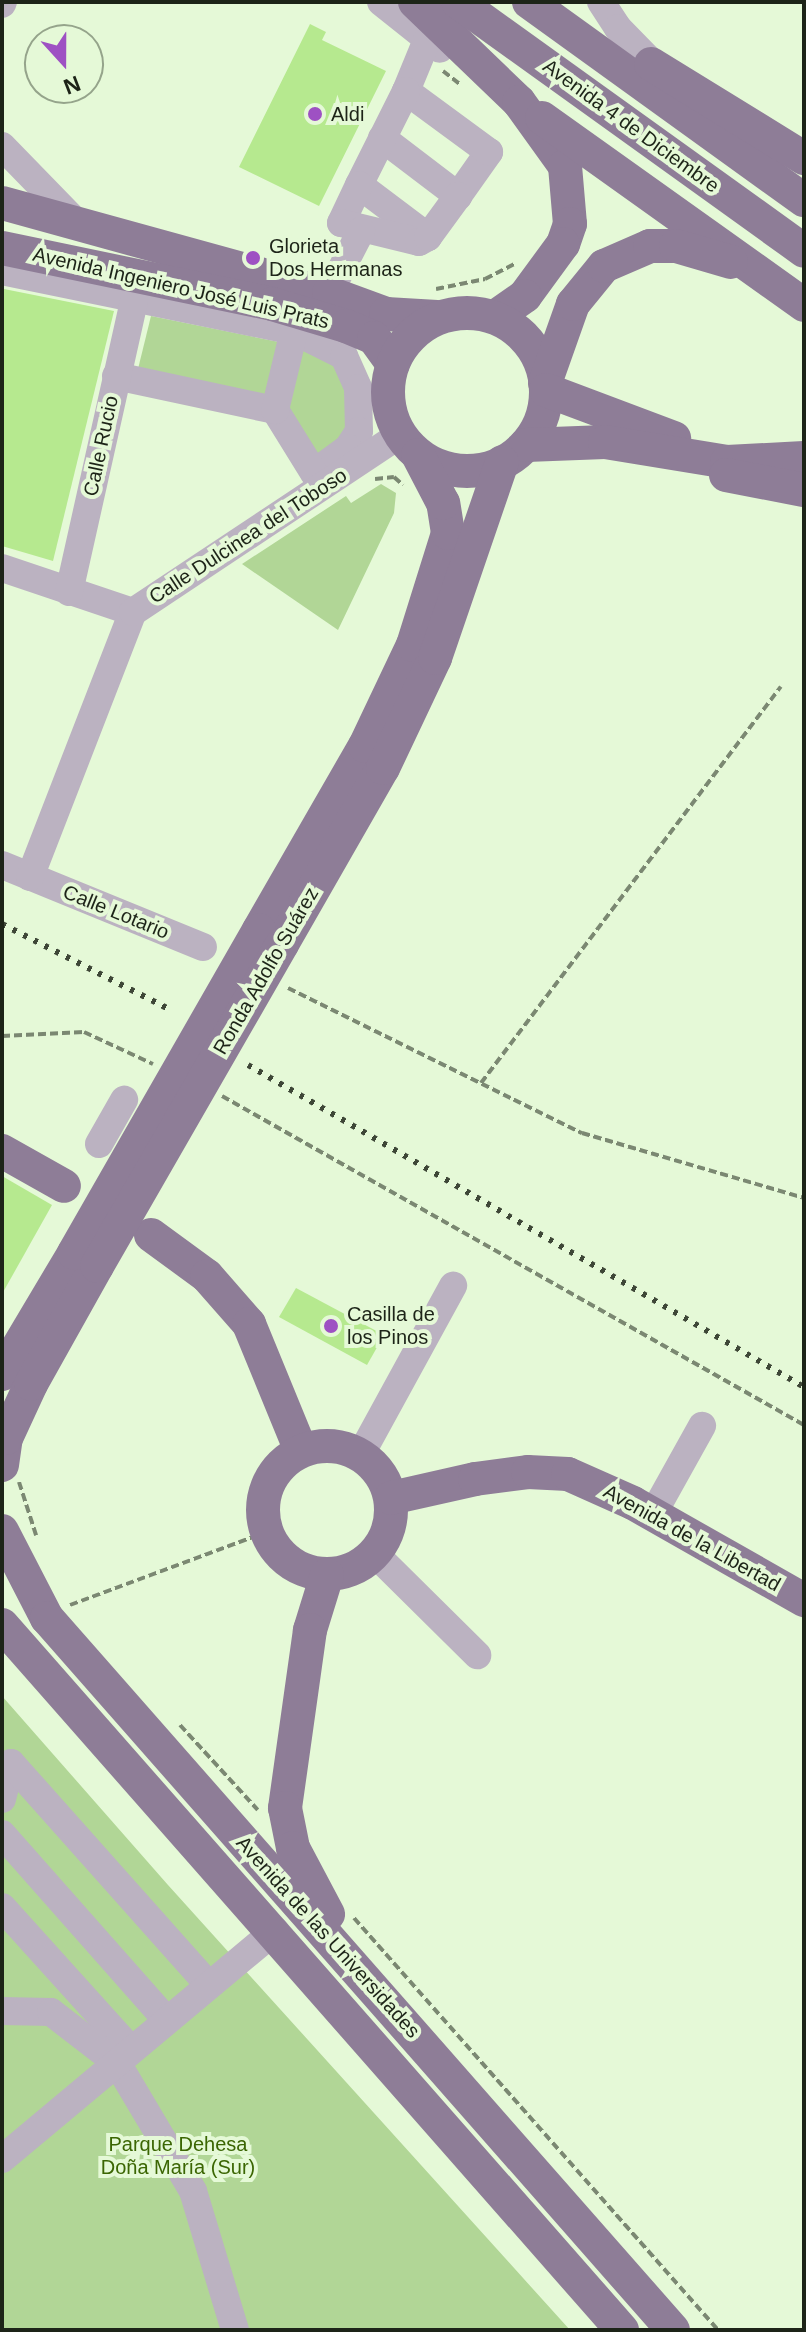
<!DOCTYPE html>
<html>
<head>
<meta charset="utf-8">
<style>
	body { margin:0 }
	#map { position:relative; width:806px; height:2332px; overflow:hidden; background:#e5f9d7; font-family:Helvetica,sans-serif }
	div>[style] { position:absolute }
	.green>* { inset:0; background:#b1d696 }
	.building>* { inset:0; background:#b6e98f }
	.path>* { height:4px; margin-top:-2px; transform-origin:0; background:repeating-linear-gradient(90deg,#7b8872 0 8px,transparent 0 12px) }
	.minor>* { height:28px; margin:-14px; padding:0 14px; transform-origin:14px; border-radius:14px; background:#bbb2c1 }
	.major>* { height:34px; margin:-17px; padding:0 17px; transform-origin:17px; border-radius:17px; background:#8e7d97 }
	.major>.ring { margin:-17px; padding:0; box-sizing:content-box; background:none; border:34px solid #8e7d97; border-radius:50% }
	.rail>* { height:6px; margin-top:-3px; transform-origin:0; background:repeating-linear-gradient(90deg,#3e4737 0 4px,transparent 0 12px) }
	.major-bridge>* { height:34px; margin:-17px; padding:0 17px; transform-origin:17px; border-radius:17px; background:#8e7d97 }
	.dots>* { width:22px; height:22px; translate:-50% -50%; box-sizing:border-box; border:4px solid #e5f9d7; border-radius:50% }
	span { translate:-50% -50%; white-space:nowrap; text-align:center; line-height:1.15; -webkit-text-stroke:8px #e5f9d7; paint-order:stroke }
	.poi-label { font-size:20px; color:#1d2418 }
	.left { translate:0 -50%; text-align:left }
	.street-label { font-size:20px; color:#1d2418 }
	.park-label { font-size:20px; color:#3b6603 }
	.frame { position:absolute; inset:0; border:4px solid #1d2418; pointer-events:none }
	.north { position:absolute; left:24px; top:24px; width:80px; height:80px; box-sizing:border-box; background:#e5f9d7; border:2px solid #95a48b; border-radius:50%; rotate:159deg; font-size:22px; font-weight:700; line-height:32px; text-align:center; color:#1d2418 }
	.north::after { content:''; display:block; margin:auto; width:28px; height:36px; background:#9e51c3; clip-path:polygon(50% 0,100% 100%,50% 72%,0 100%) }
</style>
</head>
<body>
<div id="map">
	<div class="green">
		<div style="clip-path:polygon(151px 316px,279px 342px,266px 398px,138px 369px)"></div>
		<div style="clip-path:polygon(294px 331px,344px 356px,359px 431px,314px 473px,275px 410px)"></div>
		<div style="clip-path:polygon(381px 484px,396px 493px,394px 513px,338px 630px,242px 564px,346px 496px,351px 503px)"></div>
		<div style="clip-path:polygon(2px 1696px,168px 1885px,570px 2330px,2px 2330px)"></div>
	</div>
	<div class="building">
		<div style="clip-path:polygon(310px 24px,326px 32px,322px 40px,386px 71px,319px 206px,239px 167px)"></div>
		<div style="clip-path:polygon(4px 289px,114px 311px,53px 561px,2px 546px)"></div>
		<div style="clip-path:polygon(2px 1176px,52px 1205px,2px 1294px)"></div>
		<div style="clip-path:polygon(296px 1288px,384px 1335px,367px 1365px,279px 1317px)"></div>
	</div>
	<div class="path">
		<div style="left:443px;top:71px;width:23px;rotate:38deg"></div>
		<div style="left:436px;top:289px;width:50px;rotate:-11.5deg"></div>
		<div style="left:485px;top:279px;width:34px;rotate:-27deg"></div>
		<div style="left:375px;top:479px;width:19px;rotate:-6deg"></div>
		<div style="left:394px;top:477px;width:12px;rotate:42deg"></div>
		<div style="left:288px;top:988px;width:328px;rotate:26.3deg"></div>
		<div style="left:582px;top:1133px;width:231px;rotate:16.3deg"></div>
		<div style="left:2px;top:1036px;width:82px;rotate:-2.8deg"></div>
		<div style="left:84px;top:1032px;width:76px;rotate:24.9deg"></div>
		<div style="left:481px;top:1083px;width:497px;rotate:-52.9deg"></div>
		<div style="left:222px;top:1096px;width:669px;rotate:29.48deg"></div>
		<div style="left:19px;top:1482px;width:56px;rotate:72.2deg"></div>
		<div style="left:70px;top:1605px;width:209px;rotate:-20.4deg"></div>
		<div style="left:180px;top:1725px;width:115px;rotate:47.5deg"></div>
		<div style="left:354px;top:1918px;width:550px;rotate:48.54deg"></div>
	</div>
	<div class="minor">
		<div style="left:381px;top:2px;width:75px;rotate:38.5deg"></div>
		<div style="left:601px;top:2px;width:31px;rotate:57deg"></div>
		<div style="left:618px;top:28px;width:57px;rotate:45.7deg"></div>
		<div style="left:2px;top:4px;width:2px;rotate:-63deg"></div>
		<div style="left:382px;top:138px;width:96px;rotate:37.3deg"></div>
		<div style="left:458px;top:196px;width:54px;rotate:-54.8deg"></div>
		<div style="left:489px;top:152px;width:103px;rotate:-143.7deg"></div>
		<div style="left:406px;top:91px;width:55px;rotate:-67.6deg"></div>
		<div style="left:2px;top:146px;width:106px;rotate:45.8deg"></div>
		<div style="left:359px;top:185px;width:105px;rotate:-63.4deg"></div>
		<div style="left:428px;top:237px;width:86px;rotate:-143deg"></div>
		<div style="left:359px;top:185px;width:42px;rotate:115.3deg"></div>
		<div style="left:341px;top:223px;width:80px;rotate:13.7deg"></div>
		<div style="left:419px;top:242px;width:10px;rotate:-29deg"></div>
		<div style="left:428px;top:237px;width:51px;rotate:-53.8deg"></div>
		<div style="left:2px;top:271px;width:298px;rotate:11.6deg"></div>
		<div style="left:294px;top:331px;width:56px;rotate:26.6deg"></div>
		<div style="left:344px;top:356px;width:35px;rotate:66deg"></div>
		<div style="left:358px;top:388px;width:43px;rotate:88.7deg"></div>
		<div style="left:359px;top:431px;width:20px;rotate:123deg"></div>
		<div style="left:348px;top:448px;width:42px;rotate:143.7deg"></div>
		<div style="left:314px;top:473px;width:74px;rotate:-121.8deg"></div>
		<div style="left:329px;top:293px;width:70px;rotate:-62.7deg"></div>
		<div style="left:116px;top:376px;width:163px;rotate:12.1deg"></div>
		<div style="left:275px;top:410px;width:81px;rotate:-76.5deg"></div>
		<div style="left:2px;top:568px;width:138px;rotate:18.6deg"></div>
		<div style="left:69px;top:592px;width:298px;rotate:-77.4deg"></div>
		<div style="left:2px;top:865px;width:217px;rotate:22.2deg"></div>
		<div style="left:30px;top:877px;width:284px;rotate:-68.8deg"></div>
		<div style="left:133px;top:612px;width:320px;rotate:-33.6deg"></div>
		<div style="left:99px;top:1144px;width:51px;rotate:-60.4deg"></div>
		<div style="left:361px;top:1454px;width:192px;rotate:-61.3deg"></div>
		<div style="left:653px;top:1514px;width:101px;rotate:-60.9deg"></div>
		<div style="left:375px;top:1554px;width:144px;rotate:44.7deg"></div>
		<div style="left:2px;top:1799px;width:37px;rotate:-76deg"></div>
		<div style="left:11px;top:1763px;width:297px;rotate:48.3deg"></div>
		<div style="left:2px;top:1834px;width:246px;rotate:48.5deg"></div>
		<div style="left:2px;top:1907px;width:193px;rotate:47.9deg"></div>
		<div style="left:2px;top:2011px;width:49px;rotate:1.2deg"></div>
		<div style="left:51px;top:2012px;width:83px;rotate:37.7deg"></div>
		<div style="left:117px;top:2063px;width:149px;rotate:59.3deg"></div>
		<div style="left:193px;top:2191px;width:145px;rotate:73.2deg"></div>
		<div style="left:2px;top:2159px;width:356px;rotate:-39.9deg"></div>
	</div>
	<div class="major">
		<div style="left:415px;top:2px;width:144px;rotate:43.9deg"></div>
		<div style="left:519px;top:102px;width:79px;rotate:54.3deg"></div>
		<div style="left:565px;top:166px;width:58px;rotate:85.1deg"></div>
		<div style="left:570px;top:224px;width:21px;rotate:109deg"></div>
		<div style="left:563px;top:244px;width:64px;rotate:126.2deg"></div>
		<div style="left:525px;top:296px;width:37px;rotate:145deg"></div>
		<div style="left:458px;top:2px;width:426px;rotate:35.7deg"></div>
		<div style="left:529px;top:2px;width:339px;rotate:35.8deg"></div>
		<div style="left:651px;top:64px;width:180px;rotate:31.6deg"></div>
		<div style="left:542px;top:118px;width:322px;rotate:35.5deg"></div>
		<div style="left:2px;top:203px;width:339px;rotate:15.4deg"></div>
		<div style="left:329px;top:293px;width:61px;rotate:20.2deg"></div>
		<div style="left:386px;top:314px;width:51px;rotate:3.4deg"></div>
		<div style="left:2px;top:248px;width:276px;rotate:11.7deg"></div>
		<div style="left:272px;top:304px;width:77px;rotate:16.6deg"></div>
		<div style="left:346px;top:326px;width:30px;rotate:23deg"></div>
		<div style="left:374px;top:338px;width:32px;rotate:54deg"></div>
		<div class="ring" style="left:388px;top:313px;width:124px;height:124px"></div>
		<div style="left:545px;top:383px;width:84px;rotate:-70.5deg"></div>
		<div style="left:573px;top:304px;width:49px;rotate:-50.8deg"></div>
		<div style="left:604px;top:266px;width:50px;rotate:-23.5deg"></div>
		<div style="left:650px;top:246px;width:26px"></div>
		<div style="left:676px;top:246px;width:57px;rotate:16.2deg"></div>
		<div style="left:546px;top:390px;width:137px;rotate:20.6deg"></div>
		<div style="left:526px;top:445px;width:79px;rotate:-2.2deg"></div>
		<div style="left:605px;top:442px;width:124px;rotate:9.3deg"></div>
		<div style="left:727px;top:462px;width:77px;rotate:-3deg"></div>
		<div style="left:726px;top:475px;width:79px;rotate:10.9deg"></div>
		<div style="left:259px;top:930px;width:212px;rotate:-60.1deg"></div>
		<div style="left:365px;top:746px;width:112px;rotate:-64.6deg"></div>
		<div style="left:413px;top:645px;width:117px;rotate:-72.6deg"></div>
		<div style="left:448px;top:533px;width:30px;rotate:-99deg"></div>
		<div style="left:443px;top:503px;width:54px;rotate:-117.5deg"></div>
		<div style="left:282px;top:944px;width:203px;rotate:-60.2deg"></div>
		<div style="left:383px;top:768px;width:122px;rotate:-64.7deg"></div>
		<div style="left:435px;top:658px;width:207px;rotate:-71.1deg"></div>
		<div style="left:2px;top:1151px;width:71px;rotate:29.4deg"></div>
		<div style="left:151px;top:1235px;width:69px;rotate:36.2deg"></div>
		<div style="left:207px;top:1276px;width:64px;rotate:48.8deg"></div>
		<div style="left:249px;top:1324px;width:137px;rotate:67.7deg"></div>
		<div style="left:2px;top:1374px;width:141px;rotate:-59.2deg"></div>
		<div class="ring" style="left:263px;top:1446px;width:94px;height:94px"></div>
		<div style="left:2px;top:1465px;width:27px;rotate:-82deg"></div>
		<div style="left:6px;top:1438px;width:60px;rotate:-65.2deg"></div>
		<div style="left:31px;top:1384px;width:135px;rotate:-60.8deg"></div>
		<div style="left:391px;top:1498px;width:86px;rotate:-12.7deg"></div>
		<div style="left:475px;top:1479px;width:53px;rotate:-7.5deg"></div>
		<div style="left:528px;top:1472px;width:40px;rotate:2.9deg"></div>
		<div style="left:568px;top:1474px;width:71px;rotate:24deg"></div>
		<div style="left:633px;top:1503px;width:197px;rotate:29.6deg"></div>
		<div style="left:2px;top:1531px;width:98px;rotate:62.7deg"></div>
		<div style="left:47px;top:1618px;width:948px;rotate:48.68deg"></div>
		<div style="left:327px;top:1575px;width:58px;rotate:107.2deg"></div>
		<div style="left:310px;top:1630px;width:180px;rotate:98deg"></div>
		<div style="left:285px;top:1808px;width:41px;rotate:78.7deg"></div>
		<div style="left:293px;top:1848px;width:75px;rotate:62.1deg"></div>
		<div style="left:2px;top:1625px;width:939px;rotate:48.67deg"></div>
	</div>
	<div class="rail">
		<div style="left:2px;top:924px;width:185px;rotate:27deg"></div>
		<div style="left:248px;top:1065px;width:643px;rotate:30.08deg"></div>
	</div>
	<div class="major-bridge">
		<div style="left:74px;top:1253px;width:372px;rotate:-60.2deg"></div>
		<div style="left:97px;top:1266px;width:371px;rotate:-60.1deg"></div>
	</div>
	<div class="dots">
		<div style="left:315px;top:114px;background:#9e51c3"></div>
		<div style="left:253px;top:258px;background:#9e51c3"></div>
		<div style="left:331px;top:1326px;background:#9e51c3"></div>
	</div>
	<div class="poi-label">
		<span class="left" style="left:331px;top:114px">Aldi</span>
		<span class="left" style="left:269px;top:258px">Glorieta<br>Dos Hermanas</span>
		<span class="left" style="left:347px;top:1326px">Casilla de<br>los Pinos</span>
	</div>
	<div class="street-label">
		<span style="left:631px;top:126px;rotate:36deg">Avenida 4 de Diciembre</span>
		<span style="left:181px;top:288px;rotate:13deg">Avenida Ingeniero José Luis Prats</span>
		<span style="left:101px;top:446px;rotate:-78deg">Calle Rucio</span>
		<span style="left:248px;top:536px;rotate:-33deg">Calle Dulcinea del Toboso</span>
		<span style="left:116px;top:912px;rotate:22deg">Calle Lotario</span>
		<span style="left:266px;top:971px;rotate:-60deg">Ronda Adolfo Suárez</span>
		<span style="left:692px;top:1538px;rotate:29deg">Avenida de la Libertad</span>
		<span style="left:328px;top:1937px;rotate:48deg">Avenida de las Universidades</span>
	</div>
	<div class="park-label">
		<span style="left:178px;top:2156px">Parque Dehesa<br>Doña María (Sur)</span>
	</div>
	<div class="frame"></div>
	<div class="north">N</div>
</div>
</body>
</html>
